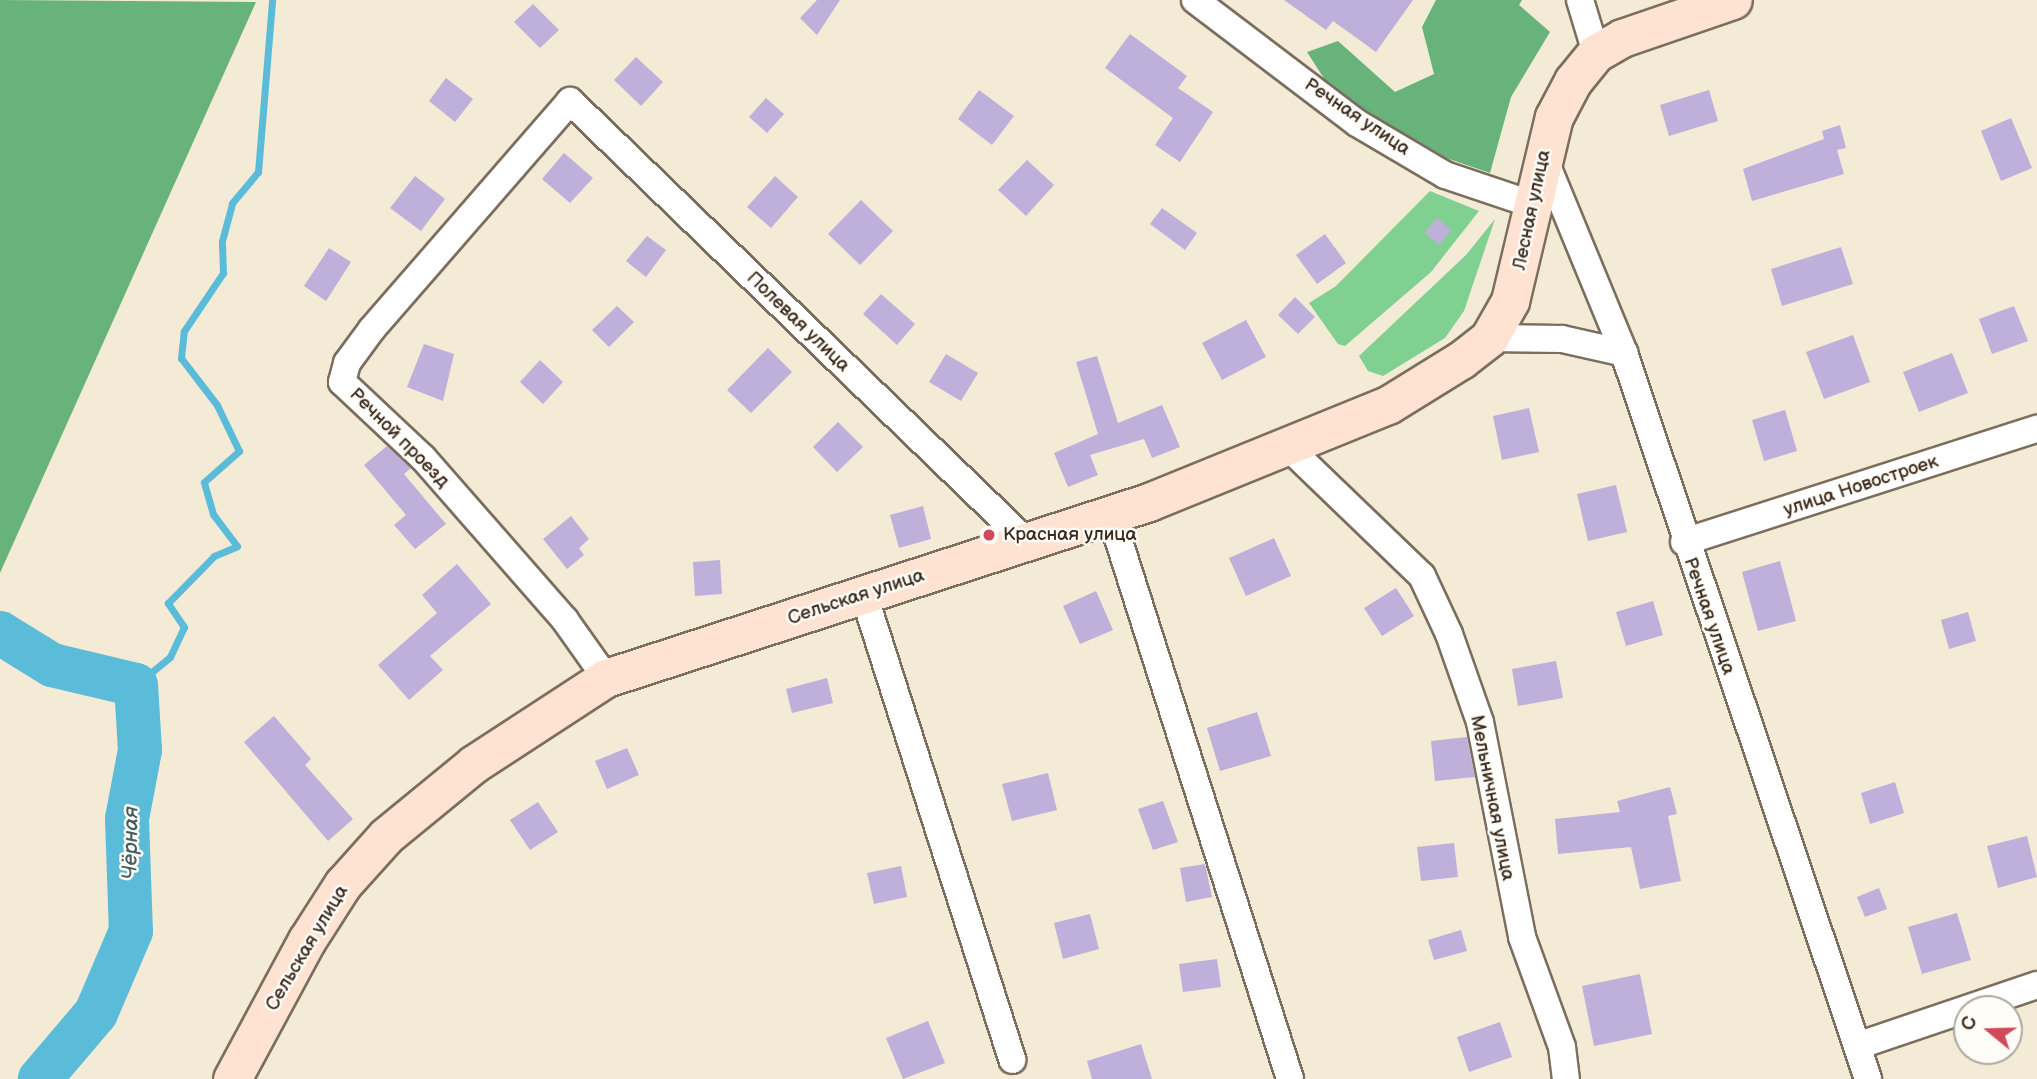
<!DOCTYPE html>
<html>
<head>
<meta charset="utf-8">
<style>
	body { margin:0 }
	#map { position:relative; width:2037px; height:1079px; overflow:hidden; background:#f3ebd5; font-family:"Balsamiq Sans",sans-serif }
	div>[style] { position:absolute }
	.green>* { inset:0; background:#80d091 }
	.forest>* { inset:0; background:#68b27b }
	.stream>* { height:7px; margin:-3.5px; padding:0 3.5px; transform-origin:3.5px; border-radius:3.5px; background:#5abcd9 }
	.river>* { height:44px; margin:-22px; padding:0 22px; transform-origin:22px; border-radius:22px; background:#5abcd9 }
	.building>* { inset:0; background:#beb0da }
	.roads { filter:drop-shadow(2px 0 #7b6e5e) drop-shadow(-2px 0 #7b6e5e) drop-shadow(0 2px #7b6e5e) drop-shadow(0 -2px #7b6e5e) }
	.street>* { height:26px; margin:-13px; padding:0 13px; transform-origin:13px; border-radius:13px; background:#fff }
	.secondary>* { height:37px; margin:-18.5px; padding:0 18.5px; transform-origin:18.5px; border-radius:18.5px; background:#fee3d2 }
	.dots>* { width:19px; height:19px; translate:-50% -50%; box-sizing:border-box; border:4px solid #fdfcf7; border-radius:50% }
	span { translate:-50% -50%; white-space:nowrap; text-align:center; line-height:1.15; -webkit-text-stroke:5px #fdfcf7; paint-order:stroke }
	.street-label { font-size:19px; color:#3b2a1e }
	.poi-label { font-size:19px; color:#3b2a1e }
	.left { translate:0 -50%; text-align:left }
	.water-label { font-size:21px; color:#465d5f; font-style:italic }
	.north { position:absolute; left:1953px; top:995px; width:70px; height:70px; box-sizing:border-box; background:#fdfcf7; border:2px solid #afa8a0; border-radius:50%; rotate:289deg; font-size:19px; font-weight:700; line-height:28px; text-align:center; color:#3b2a1e }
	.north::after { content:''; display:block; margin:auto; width:24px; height:32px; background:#d1495b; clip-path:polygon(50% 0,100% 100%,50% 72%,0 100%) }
</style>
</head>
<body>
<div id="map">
	<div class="green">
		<div style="clip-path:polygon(1430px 191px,1479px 211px,1431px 272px,1345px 346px,1338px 344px,1309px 303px,1336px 286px)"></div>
		<div style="clip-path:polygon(1495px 219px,1464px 311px,1445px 338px,1383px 376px,1368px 371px,1359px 356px,1466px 255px)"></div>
	</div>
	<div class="forest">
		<div style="clip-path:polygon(0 0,256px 2px,0 573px)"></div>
		<div style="clip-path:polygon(1436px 0,1522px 0,1519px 5px,1550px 32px,1511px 97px,1490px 173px,1446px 158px,1332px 91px,1307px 52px,1338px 41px,1395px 92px,1434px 74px,1422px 27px)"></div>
	</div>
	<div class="stream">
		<div style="left:136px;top:685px;width:44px;rotate:-39.5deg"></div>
		<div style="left:170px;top:657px;width:33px;rotate:-65deg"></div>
		<div style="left:184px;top:627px;width:29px;rotate:-124deg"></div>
		<div style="left:168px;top:603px;width:66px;rotate:-45.6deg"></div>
		<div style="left:214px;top:556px;width:25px;rotate:-23deg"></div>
		<div style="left:237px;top:546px;width:40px;rotate:-127deg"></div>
		<div style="left:213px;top:514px;width:33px;rotate:-106deg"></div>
		<div style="left:204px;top:482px;width:47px;rotate:-41.5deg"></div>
		<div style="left:239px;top:451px;width:51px;rotate:-115.6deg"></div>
		<div style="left:217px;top:405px;width:59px;rotate:-127.5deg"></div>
		<div style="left:181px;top:358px;width:27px;rotate:-84deg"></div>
		<div style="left:184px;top:331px;width:70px;rotate:-56.1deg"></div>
		<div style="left:223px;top:273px;width:32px;rotate:-92deg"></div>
		<div style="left:222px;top:241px;width:39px;rotate:-75deg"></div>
		<div style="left:232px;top:203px;width:40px;rotate:-50deg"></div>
		<div style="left:258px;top:172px;width:173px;rotate:-85.3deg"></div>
	</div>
	<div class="river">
		<div style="left:0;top:633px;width:61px;rotate:31.6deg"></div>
		<div style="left:52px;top:665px;width:86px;rotate:13.4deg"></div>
		<div style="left:136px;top:685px;width:65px;rotate:86.5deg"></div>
		<div style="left:140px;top:750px;width:70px;rotate:100.7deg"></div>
		<div style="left:127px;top:819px;width:112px;rotate:88deg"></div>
		<div style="left:131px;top:931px;width:89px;rotate:113.1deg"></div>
		<div style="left:96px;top:1013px;width:87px;rotate:130.3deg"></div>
	</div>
	<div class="building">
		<div style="clip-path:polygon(817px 0,840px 0,817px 35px,800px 18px)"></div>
		<div style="clip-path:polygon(1284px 0,1413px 0,1376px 52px,1333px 21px,1326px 30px)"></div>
		<div style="clip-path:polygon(533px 4px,559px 30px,540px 48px,514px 22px)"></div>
		<div style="clip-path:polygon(1130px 34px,1187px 76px,1178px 88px,1213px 112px,1180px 162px,1155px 145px,1173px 118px,1105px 68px)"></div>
		<div style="clip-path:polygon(636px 57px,663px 82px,641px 106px,614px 80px)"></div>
		<div style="clip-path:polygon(446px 78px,473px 99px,455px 122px,429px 101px)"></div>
		<div style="clip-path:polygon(979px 90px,1014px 116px,992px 145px,958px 119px)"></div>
		<div style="clip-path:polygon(1709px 90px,1718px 121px,1669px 136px,1660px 105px)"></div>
		<div style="clip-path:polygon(766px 98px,784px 114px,767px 133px,749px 117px)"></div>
		<div style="clip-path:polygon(2011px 118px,2032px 168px,2001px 181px,1981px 131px)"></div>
		<div style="clip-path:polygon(1840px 125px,1846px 148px,1837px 150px,1844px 174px,1752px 201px,1743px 169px,1824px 139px,1822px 131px)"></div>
		<div style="clip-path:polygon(564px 153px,593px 178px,570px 203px,542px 179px)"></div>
		<div style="clip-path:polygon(1027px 160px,1054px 185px,1026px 216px,998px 190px)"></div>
		<div style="clip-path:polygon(415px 176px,445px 199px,421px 231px,390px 208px)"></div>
		<div style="clip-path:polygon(775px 176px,798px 197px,771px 228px,747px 207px)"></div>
		<div style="clip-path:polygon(861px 200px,893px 231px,860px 265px,828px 234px)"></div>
		<div style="clip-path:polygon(1162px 208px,1197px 233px,1185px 250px,1150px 224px)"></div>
		<div style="clip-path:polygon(1437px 218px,1451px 230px,1439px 245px,1425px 233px)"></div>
		<div style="clip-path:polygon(1325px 234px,1346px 263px,1317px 284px,1296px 255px)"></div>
		<div style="clip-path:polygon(647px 236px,666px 250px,646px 277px,626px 261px)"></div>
		<div style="clip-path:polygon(1841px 247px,1853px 284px,1782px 306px,1771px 269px)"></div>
		<div style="clip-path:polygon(329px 248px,351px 262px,326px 301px,304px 286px)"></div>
		<div style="clip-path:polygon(881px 294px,915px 324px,897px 345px,863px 314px)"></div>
		<div style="clip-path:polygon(1295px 297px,1315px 317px,1298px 334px,1278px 315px)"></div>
		<div style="clip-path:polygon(617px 306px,634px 322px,609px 347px,592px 330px)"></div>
		<div style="clip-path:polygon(2014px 306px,2028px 341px,1992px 354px,1979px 319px)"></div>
		<div style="clip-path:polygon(1246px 320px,1266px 357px,1222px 380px,1202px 343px)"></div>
		<div style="clip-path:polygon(1853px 335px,1870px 382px,1824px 399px,1806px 352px)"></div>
		<div style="clip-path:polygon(424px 344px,454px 354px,443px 401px,407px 387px)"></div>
		<div style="clip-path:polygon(768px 348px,792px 372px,751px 413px,727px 390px)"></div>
		<div style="clip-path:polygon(1952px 353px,1968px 393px,1919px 412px,1903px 372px)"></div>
		<div style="clip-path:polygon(946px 354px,978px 373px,961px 401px,929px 382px)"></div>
		<div style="clip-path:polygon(1097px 356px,1118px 423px,1162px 405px,1180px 447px,1152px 458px,1144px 439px,1090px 455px,1098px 475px,1068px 487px,1054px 453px,1098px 434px,1076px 362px)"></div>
		<div style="clip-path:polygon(540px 360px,563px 382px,543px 404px,520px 382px)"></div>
		<div style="clip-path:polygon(1529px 408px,1539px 452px,1502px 460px,1493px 416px)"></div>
		<div style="clip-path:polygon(1785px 410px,1797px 451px,1764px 461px,1752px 420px)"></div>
		<div style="clip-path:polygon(838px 422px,863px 447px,837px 472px,813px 447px)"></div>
		<div style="clip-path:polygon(387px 446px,411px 468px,404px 474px,446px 524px,415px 549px,394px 525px,406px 515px,364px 465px)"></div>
		<div style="clip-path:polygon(1616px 485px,1627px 532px,1588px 541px,1577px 494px)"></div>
		<div style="clip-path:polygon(923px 506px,931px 539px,899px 548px,890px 515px)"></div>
		<div style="clip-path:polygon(571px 516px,589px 539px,579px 548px,584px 555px,567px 569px,543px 539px)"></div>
		<div style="clip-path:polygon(1274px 538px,1291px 576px,1246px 596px,1229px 558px)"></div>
		<div style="clip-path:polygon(720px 560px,722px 594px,695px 596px,693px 562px)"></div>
		<div style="clip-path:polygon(1780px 561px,1796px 621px,1758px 631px,1742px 572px)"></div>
		<div style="clip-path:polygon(457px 564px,491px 604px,430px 656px,443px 670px,409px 700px,378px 665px,437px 613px,422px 595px)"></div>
		<div style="clip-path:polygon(1396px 588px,1414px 616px,1382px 636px,1364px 608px)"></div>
		<div style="clip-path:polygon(1096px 591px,1113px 630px,1080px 644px,1063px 606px)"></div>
		<div style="clip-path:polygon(1653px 601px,1663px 635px,1626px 646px,1616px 612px)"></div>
		<div style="clip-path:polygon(1968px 612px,1976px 641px,1949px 649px,1941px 620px)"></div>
		<div style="clip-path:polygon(1556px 661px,1563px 698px,1518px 706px,1512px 669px)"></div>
		<div style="clip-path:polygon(827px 678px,833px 703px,792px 713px,786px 689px)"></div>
		<div style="clip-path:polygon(1257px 712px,1271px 756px,1220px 771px,1207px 728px)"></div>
		<div style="clip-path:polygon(274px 716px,311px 759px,305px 765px,353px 819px,328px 841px,244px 742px)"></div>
		<div style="clip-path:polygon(1467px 737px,1475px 777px,1435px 781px,1431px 741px)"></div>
		<div style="clip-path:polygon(627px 748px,639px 775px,607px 789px,595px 761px)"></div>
		<div style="clip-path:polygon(1048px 773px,1057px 810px,1012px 821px,1002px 784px)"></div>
		<div style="clip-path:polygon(1895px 782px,1904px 813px,1870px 824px,1861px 793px)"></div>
		<div style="clip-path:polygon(1670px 787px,1677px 814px,1668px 816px,1681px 881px,1640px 889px,1631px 847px,1558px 854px,1555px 819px,1620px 812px,1617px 801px)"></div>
		<div style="clip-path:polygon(1163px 801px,1178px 842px,1153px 850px,1138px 809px)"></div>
		<div style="clip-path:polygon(538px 802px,558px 832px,530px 850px,510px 820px)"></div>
		<div style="clip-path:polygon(2027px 836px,2037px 877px,1998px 888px,1987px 846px)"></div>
		<div style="clip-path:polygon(1454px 843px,1458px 877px,1421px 881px,1417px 847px)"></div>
		<div style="clip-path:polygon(1205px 864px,1212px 897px,1186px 902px,1180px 868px)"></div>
		<div style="clip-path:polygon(901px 866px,907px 897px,874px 904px,867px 873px)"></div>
		<div style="clip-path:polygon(1879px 888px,1887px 909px,1865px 917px,1857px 897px)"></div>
		<div style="clip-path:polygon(1957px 913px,1971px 960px,1922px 974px,1908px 927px)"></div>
		<div style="clip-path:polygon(1090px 914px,1099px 949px,1063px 959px,1054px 923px)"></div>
		<div style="clip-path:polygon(1461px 930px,1467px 951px,1434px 960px,1428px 940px)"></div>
		<div style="clip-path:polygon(1217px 959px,1221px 987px,1183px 992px,1179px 964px)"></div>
		<div style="clip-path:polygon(1640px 974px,1652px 1034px,1594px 1046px,1582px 986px)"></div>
		<div style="clip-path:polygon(928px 1021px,945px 1063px,903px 1079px,886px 1038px)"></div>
		<div style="clip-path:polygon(1500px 1022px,1512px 1057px,1469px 1072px,1457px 1037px)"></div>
		<div style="clip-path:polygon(1141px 1044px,1152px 1079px,1092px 1079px,1087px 1061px)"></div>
	</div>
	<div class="roads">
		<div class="street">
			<div style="left:1195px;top:0;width:203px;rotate:37.2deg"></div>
			<div style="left:1357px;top:123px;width:102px;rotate:30.6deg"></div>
			<div style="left:1445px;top:175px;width:94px;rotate:18.6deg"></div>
			<div style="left:1580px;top:0;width:55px;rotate:73.2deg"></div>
			<div style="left:1543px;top:156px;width:213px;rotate:67.6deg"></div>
			<div style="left:1624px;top:353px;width:766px;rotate:71.42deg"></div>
			<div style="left:1489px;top:338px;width:73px;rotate:0.8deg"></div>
			<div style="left:1562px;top:339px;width:64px;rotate:12.7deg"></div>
			<div style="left:1290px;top:449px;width:183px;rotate:43.9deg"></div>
			<div style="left:1422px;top:576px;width:64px;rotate:65deg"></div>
			<div style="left:1449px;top:634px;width:93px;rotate:70.6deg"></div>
			<div style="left:1480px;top:722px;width:219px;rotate:78.9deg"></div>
			<div style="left:1522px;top:937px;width:117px;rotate:70deg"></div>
			<div style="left:1562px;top:1047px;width:32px;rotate:83deg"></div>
			<div style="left:1111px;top:516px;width:591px;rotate:72.36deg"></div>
			<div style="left:1684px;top:542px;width:371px;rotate:-17.8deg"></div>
			<div style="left:864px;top:595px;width:488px;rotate:72.3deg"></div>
			<div style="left:606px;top:678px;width:71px;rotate:-125.3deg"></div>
			<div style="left:565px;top:620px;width:215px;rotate:-131.2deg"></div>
			<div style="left:423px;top:458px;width:111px;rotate:-136.8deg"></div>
			<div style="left:342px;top:382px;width:20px;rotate:-75deg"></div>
			<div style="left:347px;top:363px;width:42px;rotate:-53.7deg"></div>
			<div style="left:372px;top:329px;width:302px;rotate:-49deg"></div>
			<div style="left:570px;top:101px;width:635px;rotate:43.98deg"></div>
			<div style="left:1857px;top:1046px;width:190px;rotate:-18.7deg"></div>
		</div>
		<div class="secondary">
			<div style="left:232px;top:1079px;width:158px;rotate:-61.7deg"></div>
			<div style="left:307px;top:940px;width:67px;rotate:-57.3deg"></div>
			<div style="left:343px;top:884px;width:64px;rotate:-48.1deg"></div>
			<div style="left:386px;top:836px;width:114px;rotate:-39.3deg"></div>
			<div style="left:474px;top:764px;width:158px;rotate:-33.1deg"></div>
			<div style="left:606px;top:678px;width:571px;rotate:-17.96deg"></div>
			<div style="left:1149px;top:502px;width:258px;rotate:-22.1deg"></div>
			<div style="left:1388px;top:405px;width:86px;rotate:-31.7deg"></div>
			<div style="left:1461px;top:360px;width:36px;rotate:-38deg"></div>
			<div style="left:1489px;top:338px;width:43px;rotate:-60.4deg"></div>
			<div style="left:1510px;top:301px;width:189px;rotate:-76.6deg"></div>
			<div style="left:1554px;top:117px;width:41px;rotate:-62.2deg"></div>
			<div style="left:1573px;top:81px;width:36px;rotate:-51deg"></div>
			<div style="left:1596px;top:53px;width:30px;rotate:-30deg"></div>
			<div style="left:1622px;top:38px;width:117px;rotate:-18.9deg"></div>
		</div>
	</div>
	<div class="dots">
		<div style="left:989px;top:535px;background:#d1495b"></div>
	</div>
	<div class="street-label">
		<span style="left:1357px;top:117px;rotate:34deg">Речная улица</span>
		<span style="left:1532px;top:210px;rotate:-78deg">Лесная улица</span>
		<span style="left:798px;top:322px;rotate:44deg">Полевая улица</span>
		<span style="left:399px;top:438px;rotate:45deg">Речной проезд</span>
		<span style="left:1861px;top:486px;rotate:-18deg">улица Новостроек</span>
		<span style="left:856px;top:597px;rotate:-18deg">Сельская улица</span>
		<span style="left:1709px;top:616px;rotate:71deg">Речная улица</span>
		<span style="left:1492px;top:798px;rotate:79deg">Мельничная улица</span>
		<span style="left:307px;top:948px;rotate:-59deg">Сельская улица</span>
	</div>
	<div class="poi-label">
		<span class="left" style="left:1003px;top:535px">Красная улица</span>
	</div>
	<div class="water-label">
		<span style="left:131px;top:843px;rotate:-89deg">Чёрная</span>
	</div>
	<div class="north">С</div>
</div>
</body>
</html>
